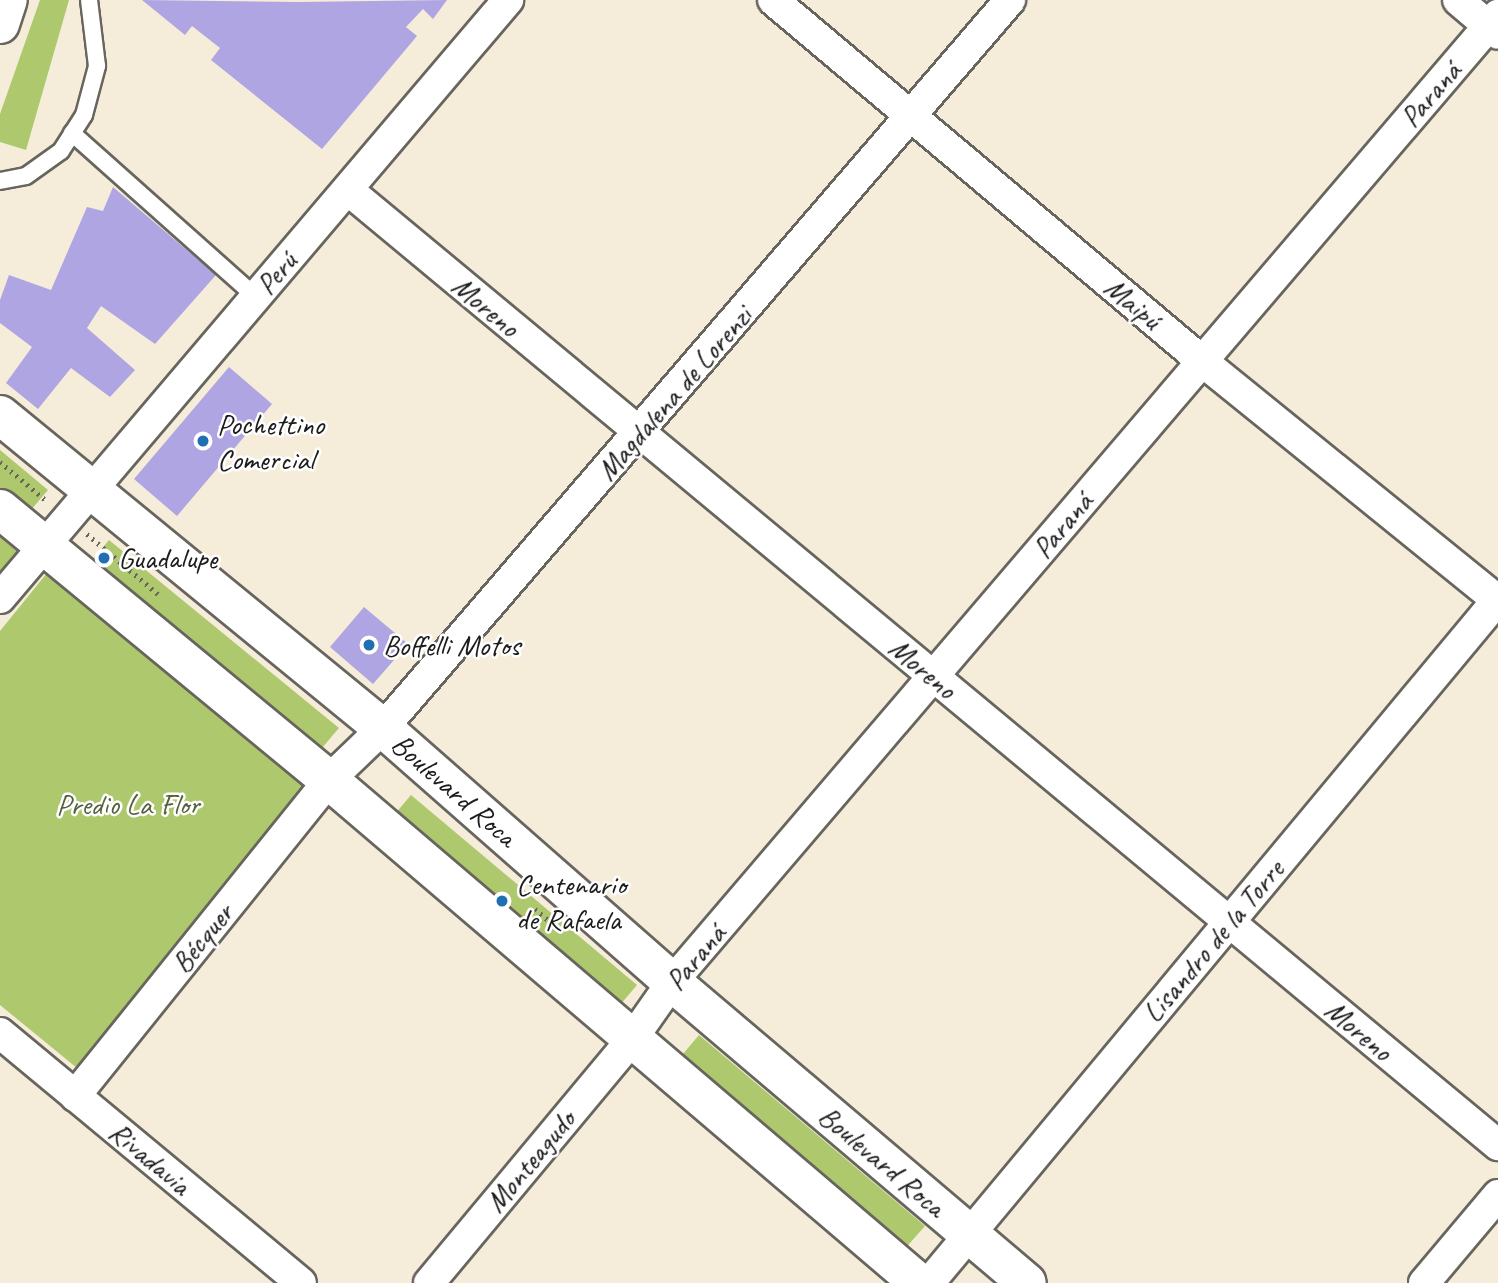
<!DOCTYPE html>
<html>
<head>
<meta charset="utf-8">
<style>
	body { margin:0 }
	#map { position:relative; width:1498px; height:1283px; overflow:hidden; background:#f5edd9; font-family:Caveat,sans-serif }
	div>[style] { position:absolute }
	.green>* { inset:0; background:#aec86d }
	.building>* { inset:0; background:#afa5e2 }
	.path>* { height:4.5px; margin-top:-2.25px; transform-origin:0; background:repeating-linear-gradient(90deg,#68655e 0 2px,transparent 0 7px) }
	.roads { filter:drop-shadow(2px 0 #68655e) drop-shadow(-2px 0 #68655e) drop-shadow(0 2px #68655e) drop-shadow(0 -2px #68655e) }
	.service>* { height:16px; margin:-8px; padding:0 8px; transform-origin:8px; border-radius:8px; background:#fff }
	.minor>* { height:30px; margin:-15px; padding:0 15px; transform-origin:15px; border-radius:15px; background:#fff }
	.primary>* { height:38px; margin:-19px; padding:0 19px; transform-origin:19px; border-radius:19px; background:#fff }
	.dots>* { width:19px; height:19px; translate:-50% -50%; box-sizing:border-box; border:4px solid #fff; border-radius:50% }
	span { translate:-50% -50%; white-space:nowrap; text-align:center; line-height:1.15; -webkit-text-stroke:5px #fff; paint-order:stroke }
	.street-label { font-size:30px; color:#1c1c1c }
	.poi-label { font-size:30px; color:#1c1c1c }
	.left { translate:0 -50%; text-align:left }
	.park-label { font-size:30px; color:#56613c }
</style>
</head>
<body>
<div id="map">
	<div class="green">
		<div style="clip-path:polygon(40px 0,69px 0,26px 150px,0 142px,0 114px)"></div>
		<div style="clip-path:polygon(0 450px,48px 490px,25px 517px,0 496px)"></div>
		<div style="clip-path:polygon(0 535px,17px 550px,15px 574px,0 592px)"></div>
		<div style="clip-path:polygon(109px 540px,339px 728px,316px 755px,87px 566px)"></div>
		<div style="clip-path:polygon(47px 573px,308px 785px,77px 1068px,0 1005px,0 631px)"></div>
		<div style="clip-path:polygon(411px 795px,637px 985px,614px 1012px,389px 821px)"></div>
		<div style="clip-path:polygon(699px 1035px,925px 1226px,902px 1252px,677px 1061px)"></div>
	</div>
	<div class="building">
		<div style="clip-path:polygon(142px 0,298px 2px,447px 0,433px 19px,423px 9px,406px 27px,417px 36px,322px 149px,211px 60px,220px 48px,192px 26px,185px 35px)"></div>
		<div style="clip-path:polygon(113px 187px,216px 275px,155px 344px,101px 306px,87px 328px,135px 370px,110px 397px,71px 368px,38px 409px,6px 383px,32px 347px,0 323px,0 300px,9px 275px,51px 290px,87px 207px,103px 211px)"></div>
		<div style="clip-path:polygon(229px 367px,272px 404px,177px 516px,134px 479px)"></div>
		<div style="clip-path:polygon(364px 607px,408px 644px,373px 684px,330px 647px)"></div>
	</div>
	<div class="path">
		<div style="left:0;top:462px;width:62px;rotate:39.8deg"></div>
		<div style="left:87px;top:534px;width:93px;rotate:40.2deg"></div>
		<div style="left:535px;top:909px;width:23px;rotate:40deg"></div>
	</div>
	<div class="roads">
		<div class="service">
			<div style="left:72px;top:133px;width:246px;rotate:41.7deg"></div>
			<div style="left:0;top:181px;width:26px;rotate:-11deg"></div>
			<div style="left:26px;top:176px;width:43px;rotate:-35.5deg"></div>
			<div style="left:61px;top:151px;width:43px;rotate:-57.4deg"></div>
			<div style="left:84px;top:115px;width:51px;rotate:-75.1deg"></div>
			<div style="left:97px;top:66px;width:66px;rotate:-96.9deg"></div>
		</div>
		<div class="minor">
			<div style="left:773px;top:0;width:561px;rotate:40.08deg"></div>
			<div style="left:1202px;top:361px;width:381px;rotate:39deg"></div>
			<div style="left:1458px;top:0;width:52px;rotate:40.4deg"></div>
			<div style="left:348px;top:190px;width:1495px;rotate:39.71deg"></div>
			<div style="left:0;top:598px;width:785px;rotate:-49.65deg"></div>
			<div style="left:0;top:1033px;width:391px;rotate:39.7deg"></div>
			<div style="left:75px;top:1096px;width:405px;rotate:-51.2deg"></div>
			<div style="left:329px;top:780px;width:75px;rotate:-43.9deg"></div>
			<div style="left:383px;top:728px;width:961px;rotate:-49.26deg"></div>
			<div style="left:429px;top:1283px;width:317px;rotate:-50.2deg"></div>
			<div style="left:632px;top:1039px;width:70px;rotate:-54.9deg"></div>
			<div style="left:672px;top:982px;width:1272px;rotate:-49.5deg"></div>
			<div style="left:929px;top:1283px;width:890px;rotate:-50.24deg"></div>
			<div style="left:1424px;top:1283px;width:115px;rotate:-49.9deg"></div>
		</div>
		<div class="primary">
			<div style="left:0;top:24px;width:25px;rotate:-72deg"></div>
			<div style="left:0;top:415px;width:495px;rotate:39.3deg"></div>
			<div style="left:383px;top:728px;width:385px;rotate:41.3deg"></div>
			<div style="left:672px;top:982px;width:465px;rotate:40.3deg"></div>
			<div style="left:0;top:509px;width:426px;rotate:39.5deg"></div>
			<div style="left:329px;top:780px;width:775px;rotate:40.45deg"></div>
		</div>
	</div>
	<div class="dots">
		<div style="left:203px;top:441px;background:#1f6fb2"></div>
		<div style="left:104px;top:558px;background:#1f6fb2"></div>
		<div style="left:369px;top:645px;background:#1f6fb2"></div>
		<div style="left:502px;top:901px;background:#1f6fb2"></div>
	</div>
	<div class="street-label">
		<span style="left:1430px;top:94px;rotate:-49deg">Paraná</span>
		<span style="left:276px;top:273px;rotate:-49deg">Perú</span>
		<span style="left:1133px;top:303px;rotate:40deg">Maipú</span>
		<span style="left:486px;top:306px;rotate:40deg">Moreno</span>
		<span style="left:674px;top:393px;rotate:-49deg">Magdalena de Lorenzi</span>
		<span style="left:1062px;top:525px;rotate:-50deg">Paraná</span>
		<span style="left:923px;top:668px;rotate:40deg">Moreno</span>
		<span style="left:454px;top:790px;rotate:41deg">Boulevard Roca</span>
		<span style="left:202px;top:938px;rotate:-51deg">Bécquer</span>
		<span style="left:1213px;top:941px;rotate:-50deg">Lisandro de la Torre</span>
		<span style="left:695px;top:957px;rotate:-50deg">Paraná</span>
		<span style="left:1359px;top:1030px;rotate:40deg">Moreno</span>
		<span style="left:150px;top:1158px;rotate:40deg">Rivadavia</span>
		<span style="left:530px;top:1161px;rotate:-50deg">Monteagudo</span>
		<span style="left:882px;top:1161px;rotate:40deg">Boulevard Roca</span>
	</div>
	<div class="poi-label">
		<span class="left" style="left:217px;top:441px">Pochettino<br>Comercial</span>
		<span class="left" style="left:118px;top:558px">Guadalupe</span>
		<span class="left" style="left:383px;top:645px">Boffelli Motos</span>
		<span class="left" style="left:516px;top:901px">Centenario<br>de Rafaela</span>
	</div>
	<div class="park-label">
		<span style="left:128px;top:804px">Predio La Flor</span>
	</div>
</div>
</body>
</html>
